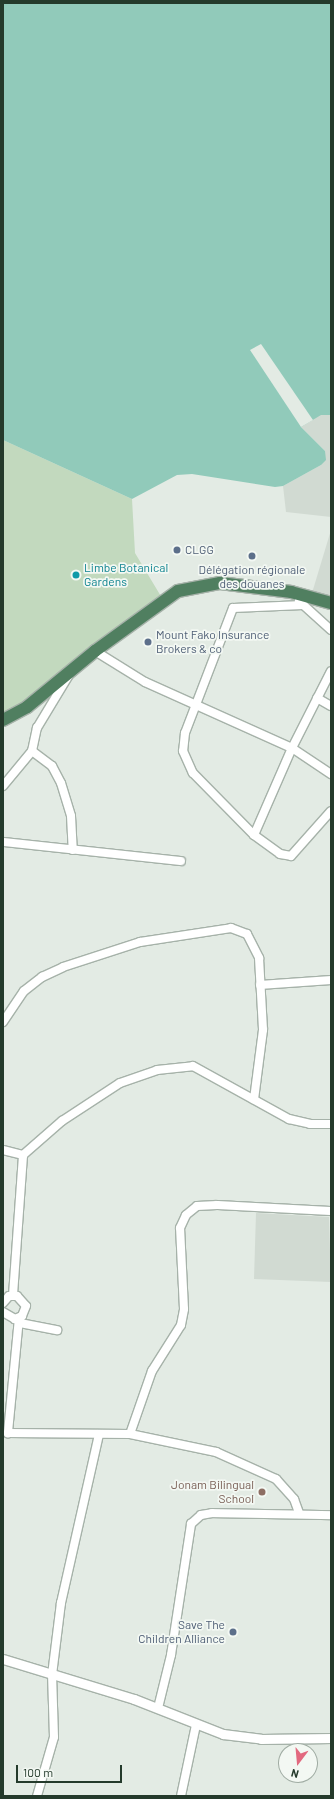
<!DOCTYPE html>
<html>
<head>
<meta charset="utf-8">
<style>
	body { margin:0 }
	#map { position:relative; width:334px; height:1799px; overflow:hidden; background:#e3ebe4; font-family:Barlow,sans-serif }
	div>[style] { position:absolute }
	.built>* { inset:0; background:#d1dad2 }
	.green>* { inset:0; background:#c2d9be }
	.water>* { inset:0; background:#91caba }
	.pier>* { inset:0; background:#e3ebe4 }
	.roads { filter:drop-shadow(1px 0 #a6b2a9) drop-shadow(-1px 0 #a6b2a9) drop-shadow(0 1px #a6b2a9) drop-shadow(0 -1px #a6b2a9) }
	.minor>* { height:8px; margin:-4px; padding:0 4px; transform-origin:4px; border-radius:4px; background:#fff }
	.tertiary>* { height:9px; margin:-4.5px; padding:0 4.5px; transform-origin:4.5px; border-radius:4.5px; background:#fff }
	.trunk>* { height:12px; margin:-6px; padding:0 6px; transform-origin:6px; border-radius:6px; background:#507f60 }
	.dots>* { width:11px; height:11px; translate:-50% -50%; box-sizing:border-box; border:2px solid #f3f8f3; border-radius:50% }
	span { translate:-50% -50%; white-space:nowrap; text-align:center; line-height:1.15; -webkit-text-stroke:3.5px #f3f8f3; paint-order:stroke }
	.service-label { font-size:12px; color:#4e5e75 }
	.left { translate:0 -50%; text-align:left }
	.right { translate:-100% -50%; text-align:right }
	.culture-label { font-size:12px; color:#0d838f }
	.education-label { font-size:12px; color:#785e54 }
	.frame { position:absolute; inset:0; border:4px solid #243a2b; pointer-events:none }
	.north { position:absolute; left:278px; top:1743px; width:40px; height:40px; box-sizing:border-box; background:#f3f8f3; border:1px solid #a0aca3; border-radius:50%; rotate:196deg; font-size:11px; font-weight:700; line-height:16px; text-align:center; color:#243a2b }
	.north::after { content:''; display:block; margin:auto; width:14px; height:18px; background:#e2697f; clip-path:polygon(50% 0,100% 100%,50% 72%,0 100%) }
	.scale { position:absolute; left:16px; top:1765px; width:106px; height:18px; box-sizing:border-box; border:2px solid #243a2b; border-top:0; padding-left:5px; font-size:12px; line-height:14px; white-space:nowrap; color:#243a2b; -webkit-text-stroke:3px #f3f8f3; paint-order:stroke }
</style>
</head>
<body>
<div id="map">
	<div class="built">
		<div style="clip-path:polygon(261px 344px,321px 415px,331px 415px,331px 517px,286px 512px,283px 486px,321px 465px,325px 451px,301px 427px)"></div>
		<div style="clip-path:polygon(331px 530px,331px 598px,312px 593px)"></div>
		<div style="clip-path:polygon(256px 1213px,329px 1217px,331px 1282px,254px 1279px)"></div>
	</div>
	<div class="green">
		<div style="clip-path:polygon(3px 440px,132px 499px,135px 553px,162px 598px,3px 718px)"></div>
	</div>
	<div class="water">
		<div style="clip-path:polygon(3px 3px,331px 3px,331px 415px,321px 415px,301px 427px,325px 451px,326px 460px,321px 465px,283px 486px,275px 487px,192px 474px,177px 475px,132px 499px,3px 440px)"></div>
	</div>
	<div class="pier">
		<div style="clip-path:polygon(261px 344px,313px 420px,301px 427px,250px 350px)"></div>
	</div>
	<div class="roads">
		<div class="minor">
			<div style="left:299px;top:601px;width:43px;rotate:42.2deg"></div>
			<div style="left:303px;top:605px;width:70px;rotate:177.5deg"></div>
			<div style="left:233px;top:608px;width:134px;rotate:111deg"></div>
			<div style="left:185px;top:733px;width:18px;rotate:96deg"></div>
			<div style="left:183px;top:751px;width:24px;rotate:66deg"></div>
			<div style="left:193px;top:773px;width:87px;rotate:45.5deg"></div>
			<div style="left:254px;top:835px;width:32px;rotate:36deg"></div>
			<div style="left:280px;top:854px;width:11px;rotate:10deg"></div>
			<div style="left:291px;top:856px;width:60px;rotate:-48.4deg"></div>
			<div style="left:95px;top:651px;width:59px;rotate:31.8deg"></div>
			<div style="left:145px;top:682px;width:161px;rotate:24.2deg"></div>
			<div style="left:292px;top:748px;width:47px;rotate:33.7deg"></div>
			<div style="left:317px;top:698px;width:16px;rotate:30deg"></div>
			<div style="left:32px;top:751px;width:25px;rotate:37deg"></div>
			<div style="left:52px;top:766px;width:19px;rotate:62deg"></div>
			<div style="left:61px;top:783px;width:34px;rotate:73deg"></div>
			<div style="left:71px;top:816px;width:34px;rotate:87deg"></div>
			<div style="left:3px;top:786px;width:45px;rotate:-50.4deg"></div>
			<div style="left:32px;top:751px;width:24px;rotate:-78deg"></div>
			<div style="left:37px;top:728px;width:62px;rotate:-58.9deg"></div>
			<div style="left:254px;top:835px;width:95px;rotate:-66.4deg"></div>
			<div style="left:292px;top:748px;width:86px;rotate:-63.1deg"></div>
			<div style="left:3px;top:842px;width:179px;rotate:6.1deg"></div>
			<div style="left:260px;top:985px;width:71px;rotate:-4deg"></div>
			<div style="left:3px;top:1022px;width:37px;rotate:-56deg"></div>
			<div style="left:24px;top:991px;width:23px;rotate:-38deg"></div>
			<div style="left:42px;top:977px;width:23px;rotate:-25deg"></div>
			<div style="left:63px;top:967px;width:81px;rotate:-18deg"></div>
			<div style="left:140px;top:942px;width:92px;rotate:-8.7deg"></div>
			<div style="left:231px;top:928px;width:17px;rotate:21deg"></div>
			<div style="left:247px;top:934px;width:27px;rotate:63deg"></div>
			<div style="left:259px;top:958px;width:72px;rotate:86.8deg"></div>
			<div style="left:263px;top:1030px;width:70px;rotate:97.4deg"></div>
			<div style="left:3px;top:1150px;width:21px;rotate:14deg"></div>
			<div style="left:13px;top:1295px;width:140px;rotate:-85.9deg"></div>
			<div style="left:23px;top:1155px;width:52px;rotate:-41.1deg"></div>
			<div style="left:62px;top:1121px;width:69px;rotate:-33.2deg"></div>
			<div style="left:120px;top:1083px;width:39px;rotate:-19deg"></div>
			<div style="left:157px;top:1070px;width:36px;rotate:-6deg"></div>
			<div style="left:193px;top:1066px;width:110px;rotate:28.9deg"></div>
			<div style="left:289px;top:1119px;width:22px;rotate:13deg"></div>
			<div style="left:310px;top:1124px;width:21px"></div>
			<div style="left:3px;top:1303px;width:9px;rotate:-49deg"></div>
			<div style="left:9px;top:1296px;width:8px"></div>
			<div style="left:17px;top:1296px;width:13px;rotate:48deg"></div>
			<div style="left:26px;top:1306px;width:11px;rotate:112deg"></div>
			<div style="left:22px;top:1316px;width:8px;rotate:157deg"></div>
			<div style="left:15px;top:1319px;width:14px;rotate:-150deg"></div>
			<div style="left:19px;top:1318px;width:116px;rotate:95.5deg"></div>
			<div style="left:8px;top:1433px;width:122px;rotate:0.5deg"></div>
			<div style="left:130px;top:1434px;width:88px;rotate:11.8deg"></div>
			<div style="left:216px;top:1452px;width:66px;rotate:24.2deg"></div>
			<div style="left:276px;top:1479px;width:27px;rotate:48deg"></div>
			<div style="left:294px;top:1499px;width:15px;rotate:70deg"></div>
			<div style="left:20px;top:1323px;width:38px;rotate:11deg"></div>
			<div style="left:130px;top:1434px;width:67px;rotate:-70.8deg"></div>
			<div style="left:152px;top:1371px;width:54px;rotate:-57.8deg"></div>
			<div style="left:181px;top:1325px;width:16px;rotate:-79deg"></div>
			<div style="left:184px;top:1309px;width:81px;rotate:-92.8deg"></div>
			<div style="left:180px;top:1228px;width:14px;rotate:-65deg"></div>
			<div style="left:186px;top:1215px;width:14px;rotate:-39deg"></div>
			<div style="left:197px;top:1206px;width:20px;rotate:-3deg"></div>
			<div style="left:217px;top:1205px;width:114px;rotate:3deg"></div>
			<div style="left:158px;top:1708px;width:55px;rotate:-76.2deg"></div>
			<div style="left:171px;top:1655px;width:133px;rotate:-81.3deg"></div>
			<div style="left:191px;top:1524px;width:13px;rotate:-42deg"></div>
			<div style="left:201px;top:1515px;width:11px;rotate:-10deg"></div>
			<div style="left:212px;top:1513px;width:119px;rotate:1deg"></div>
			<div style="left:37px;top:1796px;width:61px;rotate:-73.9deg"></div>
			<div style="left:54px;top:1737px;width:62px;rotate:-91.8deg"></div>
			<div style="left:52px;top:1675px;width:73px;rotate:-82.9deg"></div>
			<div style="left:61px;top:1603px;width:173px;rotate:-77.3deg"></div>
			<div style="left:181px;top:1796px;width:73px;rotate:-78.1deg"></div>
		</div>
		<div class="tertiary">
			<div style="left:3px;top:1659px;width:137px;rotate:17deg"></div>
			<div style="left:134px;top:1699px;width:96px;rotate:21.5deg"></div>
			<div style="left:223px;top:1734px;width:38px;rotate:7deg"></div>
			<div style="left:261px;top:1739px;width:70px;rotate:-0.8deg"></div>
		</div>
		<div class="trunk">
			<div style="left:3px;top:720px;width:27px;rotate:-28deg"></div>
			<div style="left:27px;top:707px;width:88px;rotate:-39.5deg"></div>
			<div style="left:95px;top:651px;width:102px;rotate:-35.9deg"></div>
			<div style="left:178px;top:591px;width:43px;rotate:-10.8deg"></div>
			<div style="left:220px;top:583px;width:72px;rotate:7.2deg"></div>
			<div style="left:291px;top:592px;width:41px;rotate:15.4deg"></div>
		</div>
	</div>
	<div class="dots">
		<div style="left:177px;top:550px;background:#5c6f8a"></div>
		<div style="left:252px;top:556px;background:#5c6f8a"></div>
		<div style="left:76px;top:575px;background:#0f9aa8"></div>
		<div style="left:148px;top:642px;background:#5c6f8a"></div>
		<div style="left:262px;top:1492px;background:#8d6e63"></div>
		<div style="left:233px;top:1632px;background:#5c6f8a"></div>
	</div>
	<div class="service-label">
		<span class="left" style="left:185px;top:550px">CLGG</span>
		<span style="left:252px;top:577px">Délégation régionale<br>des douanes</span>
		<span class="left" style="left:156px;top:642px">Mount Fako Insurance<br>Brokers &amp; co</span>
		<span class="right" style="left:225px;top:1632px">Save The<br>Children Alliance</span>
	</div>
	<div class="culture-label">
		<span class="left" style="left:84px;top:575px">Limbe Botanical<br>Gardens</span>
	</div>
	<div class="education-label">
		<span class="right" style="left:254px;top:1492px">Jonam Bilingual<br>School</span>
	</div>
	<div class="frame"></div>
	<div class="north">N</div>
	<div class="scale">100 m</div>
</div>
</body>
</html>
